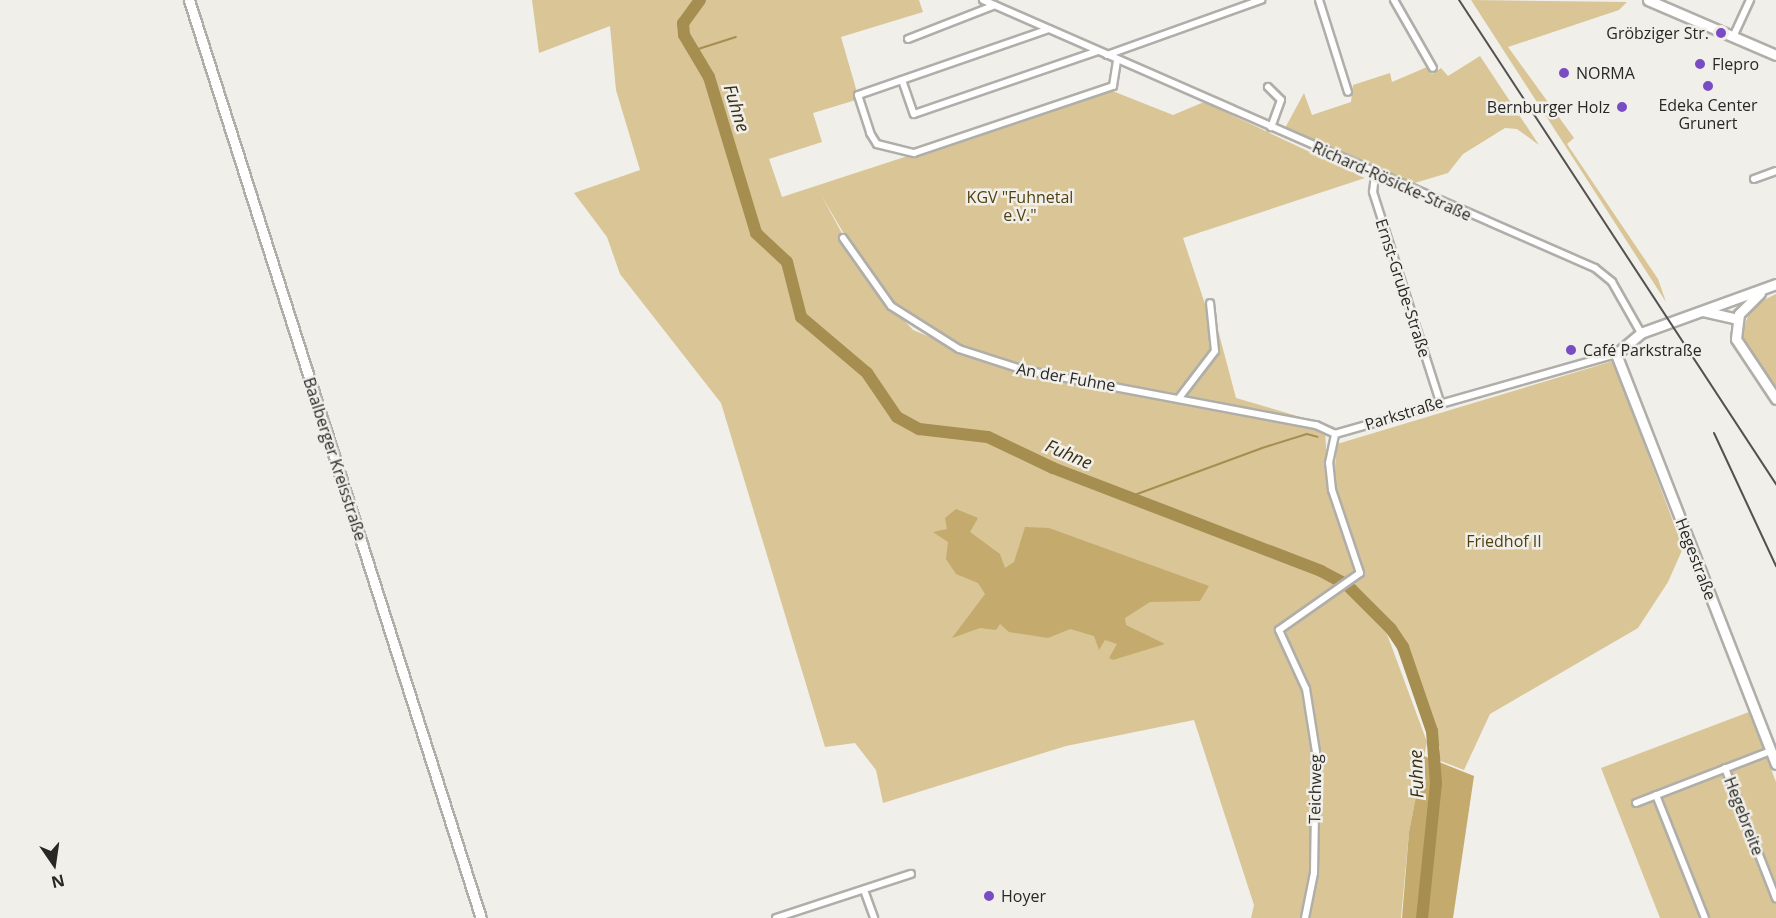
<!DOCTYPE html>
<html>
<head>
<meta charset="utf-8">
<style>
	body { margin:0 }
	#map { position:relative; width:1776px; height:918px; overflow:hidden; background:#f1efea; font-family:"Open Sans",sans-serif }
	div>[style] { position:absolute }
	.green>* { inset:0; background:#d9c595 }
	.forest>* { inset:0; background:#c4aa6d }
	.stream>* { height:2px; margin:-1px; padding:0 1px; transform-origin:1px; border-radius:1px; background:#a68d50 }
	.river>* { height:12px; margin:-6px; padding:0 6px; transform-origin:6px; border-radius:6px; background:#a68d50 }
	.roads { filter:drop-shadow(2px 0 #b0aea9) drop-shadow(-2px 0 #b0aea9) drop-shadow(0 2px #b0aea9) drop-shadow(0 -2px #b0aea9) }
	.street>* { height:6px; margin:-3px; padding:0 3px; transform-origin:3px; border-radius:3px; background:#fff }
	.secondary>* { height:9px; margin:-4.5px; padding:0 4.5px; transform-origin:4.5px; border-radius:4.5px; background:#fff }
	.rail>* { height:2px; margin:-1px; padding:0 1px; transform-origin:1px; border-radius:1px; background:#53524f }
	.dots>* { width:16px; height:16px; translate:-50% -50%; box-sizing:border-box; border:3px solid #f1efea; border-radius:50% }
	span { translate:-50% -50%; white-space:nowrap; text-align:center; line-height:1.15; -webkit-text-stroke:5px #f1efea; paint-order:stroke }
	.poi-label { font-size:16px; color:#292826 }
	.right { translate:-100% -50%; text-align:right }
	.left { translate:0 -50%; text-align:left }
	.street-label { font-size:16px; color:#292826 }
	.park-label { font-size:16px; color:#513f0d }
	.water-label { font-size:18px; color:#3a2f12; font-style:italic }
	.north { position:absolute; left:24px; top:834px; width:60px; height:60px; -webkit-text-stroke:4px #f1efea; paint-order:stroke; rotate:167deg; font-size:16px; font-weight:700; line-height:24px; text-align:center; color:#292826 }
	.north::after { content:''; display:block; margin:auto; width:21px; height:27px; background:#292826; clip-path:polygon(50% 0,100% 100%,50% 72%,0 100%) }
</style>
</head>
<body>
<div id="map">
	<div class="green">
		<div style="clip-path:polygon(evenodd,532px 0,919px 0,923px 12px,841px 37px,859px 99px,813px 113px,822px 142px,769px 159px,782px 197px,1110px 90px,1173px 115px,1204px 102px,1365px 178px,1183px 238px,1209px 316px,1214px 315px,1236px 398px,1338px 428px,1013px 365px,939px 337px,893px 306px,869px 276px,821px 195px,867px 279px,913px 330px,1011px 370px,1325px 431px,1329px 495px,1356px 571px,1345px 580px,1351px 587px,1363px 577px,1333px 489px,1337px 444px,1613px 361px,1683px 548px,1668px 582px,1638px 628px,1490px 714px,1464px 770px,1438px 760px,1440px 748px,1388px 626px,1371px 610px,1384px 626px,1427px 742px,1409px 832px,1401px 918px,1251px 918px,1254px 905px,1194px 720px,1066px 746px,883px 803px,876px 770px,855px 743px,825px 747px,721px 403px,620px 274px,607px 237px,574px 193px,640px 170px,616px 90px,610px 26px,539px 53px,532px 0,970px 432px,996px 438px,1045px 462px,970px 432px,532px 0,1071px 471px,1128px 491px,1330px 574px,1071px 472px,1071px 471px)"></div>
		<div style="clip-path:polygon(1471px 0,1627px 2px,1619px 10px,1508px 47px,1574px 138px,1567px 144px,1658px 279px,1666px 302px)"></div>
		<div style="clip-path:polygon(1480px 56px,1539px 145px,1517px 129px,1505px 128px,1463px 154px,1448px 173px,1408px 185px,1284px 130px,1304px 93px,1312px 115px,1351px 102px,1353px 85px,1390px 73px,1392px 82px,1427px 67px,1432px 74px,1441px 68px,1448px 76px)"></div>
		<div style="clip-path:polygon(1776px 294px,1776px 388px,1740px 337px,1752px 306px)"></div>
		<div style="clip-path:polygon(1749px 712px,1776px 782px,1776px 918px,1660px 918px,1601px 768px)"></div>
	</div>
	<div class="forest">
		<div style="clip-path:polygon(956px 509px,978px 518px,970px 532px,1000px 554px,1005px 568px,1014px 562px,1025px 527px,1049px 528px,1209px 586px,1200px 601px,1150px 602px,1125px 618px,1126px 625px,1165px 644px,1113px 660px,1109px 658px,1117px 644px,1105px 640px,1099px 650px,1094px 636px,1070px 629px,1048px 638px,1009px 632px,1000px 624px,996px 630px,980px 628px,952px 638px,985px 594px,978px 583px,956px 574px,946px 559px,948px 542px,933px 532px,947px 529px,945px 518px)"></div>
		<div style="clip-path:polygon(1424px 756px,1474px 776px,1453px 918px,1402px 918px,1409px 832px)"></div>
	</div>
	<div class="stream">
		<div style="left:692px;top:51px;width:46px;rotate:-17.7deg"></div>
		<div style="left:1129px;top:497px;width:142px;rotate:-20.2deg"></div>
		<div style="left:1262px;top:448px;width:47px;rotate:-17.3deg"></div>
		<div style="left:1307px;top:434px;width:11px;rotate:15deg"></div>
	</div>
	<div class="river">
		<div style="left:700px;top:0;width:29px;rotate:126deg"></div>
		<div style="left:683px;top:23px;width:12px;rotate:85deg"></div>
		<div style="left:684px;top:35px;width:49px;rotate:59.2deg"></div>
		<div style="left:709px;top:77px;width:163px;rotate:73.2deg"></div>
		<div style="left:756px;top:233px;width:42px;rotate:43.1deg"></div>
		<div style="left:787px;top:262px;width:57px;rotate:75.7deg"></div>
		<div style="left:801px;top:317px;width:87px;rotate:40.3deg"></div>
		<div style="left:867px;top:373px;width:53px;rotate:55.7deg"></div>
		<div style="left:897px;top:417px;width:25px;rotate:29deg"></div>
		<div style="left:919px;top:429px;width:69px;rotate:6.6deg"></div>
		<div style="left:988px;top:437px;width:72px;rotate:25.5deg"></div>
		<div style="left:1053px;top:468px;width:287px;rotate:21deg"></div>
		<div style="left:1321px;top:571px;width:30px;rotate:28deg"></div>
		<div style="left:1347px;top:585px;width:62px;rotate:45deg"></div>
		<div style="left:1391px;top:629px;width:22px;rotate:56deg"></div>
		<div style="left:1403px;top:647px;width:89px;rotate:71deg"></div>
		<div style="left:1432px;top:731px;width:52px;rotate:85.6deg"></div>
		<div style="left:1436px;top:783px;width:136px;rotate:95.9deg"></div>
	</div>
	<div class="roads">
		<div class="street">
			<div style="left:983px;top:0;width:668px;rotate:23.65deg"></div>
			<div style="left:1595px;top:268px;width:22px;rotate:39deg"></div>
			<div style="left:1612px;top:282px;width:59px;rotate:60.4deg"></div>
			<div style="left:1319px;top:0;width:96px;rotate:72.5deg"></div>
			<div style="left:1394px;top:0;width:78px;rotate:60.2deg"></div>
			<div style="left:1049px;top:29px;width:202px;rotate:160.9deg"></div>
			<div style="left:858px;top:95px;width:40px;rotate:72deg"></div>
			<div style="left:870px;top:133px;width:13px;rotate:58deg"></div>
			<div style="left:877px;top:144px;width:38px;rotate:14deg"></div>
			<div style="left:914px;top:153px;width:210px;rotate:-18.6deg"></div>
			<div style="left:1113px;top:86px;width:26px;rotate:-81deg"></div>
			<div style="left:1733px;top:37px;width:41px;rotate:-65.3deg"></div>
			<div style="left:908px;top:39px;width:93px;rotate:-21.3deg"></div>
			<div style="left:1107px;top:55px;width:164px;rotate:-19.7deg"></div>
			<div style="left:902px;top:80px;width:36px;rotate:71deg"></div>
			<div style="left:914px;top:114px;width:194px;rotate:-18.9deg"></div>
			<div style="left:1268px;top:87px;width:18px;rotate:45deg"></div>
			<div style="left:1281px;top:100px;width:29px;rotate:110deg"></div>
			<div style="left:1375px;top:174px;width:18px;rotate:96deg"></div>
			<div style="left:1373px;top:192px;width:220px;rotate:72.3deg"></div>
			<div style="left:1754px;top:179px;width:23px;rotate:-20deg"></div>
			<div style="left:843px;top:238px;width:83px;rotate:54.8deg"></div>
			<div style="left:891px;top:306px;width:80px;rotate:32.3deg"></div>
			<div style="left:959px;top:349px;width:68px;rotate:17.9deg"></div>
			<div style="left:1024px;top:370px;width:297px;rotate:10.7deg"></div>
			<div style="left:1316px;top:425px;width:21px;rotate:25deg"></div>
			<div style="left:1179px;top:398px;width:59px;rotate:-52.5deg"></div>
			<div style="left:1215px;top:351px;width:48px;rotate:-95.9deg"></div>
			<div style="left:1725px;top:768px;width:140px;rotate:68.6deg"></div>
			<div style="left:1656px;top:795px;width:132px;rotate:68.3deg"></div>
			<div style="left:1636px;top:803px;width:145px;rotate:-21.1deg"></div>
			<div style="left:864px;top:890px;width:30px;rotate:70deg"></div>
			<div style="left:776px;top:918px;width:142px;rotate:-18.1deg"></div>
			<div style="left:1305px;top:918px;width:46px;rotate:-78.7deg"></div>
			<div style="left:1314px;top:873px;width:121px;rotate:-89.1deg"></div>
			<div style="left:1316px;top:752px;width:64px;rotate:-99deg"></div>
			<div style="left:1306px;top:689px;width:65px;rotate:-114.6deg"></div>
			<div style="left:1279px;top:630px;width:99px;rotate:-35.1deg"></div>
			<div style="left:1360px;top:573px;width:88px;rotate:-108.6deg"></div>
			<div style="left:1332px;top:490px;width:27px;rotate:-96deg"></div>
			<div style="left:1329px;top:463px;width:30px;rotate:-78deg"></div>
			<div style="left:1335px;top:434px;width:292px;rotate:-15.9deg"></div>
		</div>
		<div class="secondary">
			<div style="left:189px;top:0;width:963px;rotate:72.36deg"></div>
			<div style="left:1648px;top:0;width:139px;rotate:23.3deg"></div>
			<div style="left:1776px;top:284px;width:144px;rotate:160.1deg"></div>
			<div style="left:1641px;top:333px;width:33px;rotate:140deg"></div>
			<div style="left:1616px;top:354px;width:440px;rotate:68.7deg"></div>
			<div style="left:1760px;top:293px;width:30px;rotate:135deg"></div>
			<div style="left:1739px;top:314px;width:25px;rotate:97deg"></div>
			<div style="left:1736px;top:339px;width:72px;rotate:56.3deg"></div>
			<div style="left:1703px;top:311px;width:35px;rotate:13deg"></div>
		</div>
	</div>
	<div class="rail">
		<div style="left:1459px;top:0;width:579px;rotate:56.78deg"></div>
		<div style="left:1714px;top:433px;width:147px;rotate:65deg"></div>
	</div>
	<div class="dots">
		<div style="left:1721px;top:33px;background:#7a4cc4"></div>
		<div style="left:1700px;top:64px;background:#7a4cc4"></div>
		<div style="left:1564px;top:73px;background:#7a4cc4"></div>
		<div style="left:1708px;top:86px;background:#7a4cc4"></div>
		<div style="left:1622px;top:107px;background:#7a4cc4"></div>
		<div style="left:1571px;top:350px;background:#7a4cc4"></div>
		<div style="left:989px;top:896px;background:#7a4cc4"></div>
	</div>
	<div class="poi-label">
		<span class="right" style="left:1709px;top:33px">Gröbziger Str.</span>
		<span class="left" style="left:1712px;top:64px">Flepro</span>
		<span class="left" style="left:1576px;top:73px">NORMA</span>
		<span style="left:1708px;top:114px">Edeka Center<br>Grunert</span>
		<span class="right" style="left:1610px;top:107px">Bernburger Holz</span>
		<span class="left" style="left:1583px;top:350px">Café Parkstraße</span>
		<span class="left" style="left:1001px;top:896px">Hoyer</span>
	</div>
	<div class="street-label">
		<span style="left:1392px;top:181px;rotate:24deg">Richard-Rösicke-Straße</span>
		<span style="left:1403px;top:288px;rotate:72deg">Ernst-Grube-Straße</span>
		<span style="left:1066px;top:377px;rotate:10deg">An der Fuhne</span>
		<span style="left:1404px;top:413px;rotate:-17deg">Parkstraße</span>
		<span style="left:335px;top:459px;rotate:72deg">Baalberger Kreisstraße</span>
		<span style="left:1696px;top:559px;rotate:69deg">Hegestraße</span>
		<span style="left:1315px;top:789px;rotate:-89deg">Teichweg</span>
		<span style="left:1744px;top:816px;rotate:69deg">Hegebreite</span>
	</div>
	<div class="park-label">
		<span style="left:1020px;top:206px">KGV "Fuhnetal<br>e.V."</span>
		<span style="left:1504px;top:541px">Friedhof II</span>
	</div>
	<div class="water-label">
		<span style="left:737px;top:108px;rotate:73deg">Fuhne</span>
		<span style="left:1069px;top:454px;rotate:23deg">Fuhne</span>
		<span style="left:1416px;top:774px;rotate:-92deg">Fuhne</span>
	</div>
	<div class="north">N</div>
</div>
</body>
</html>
